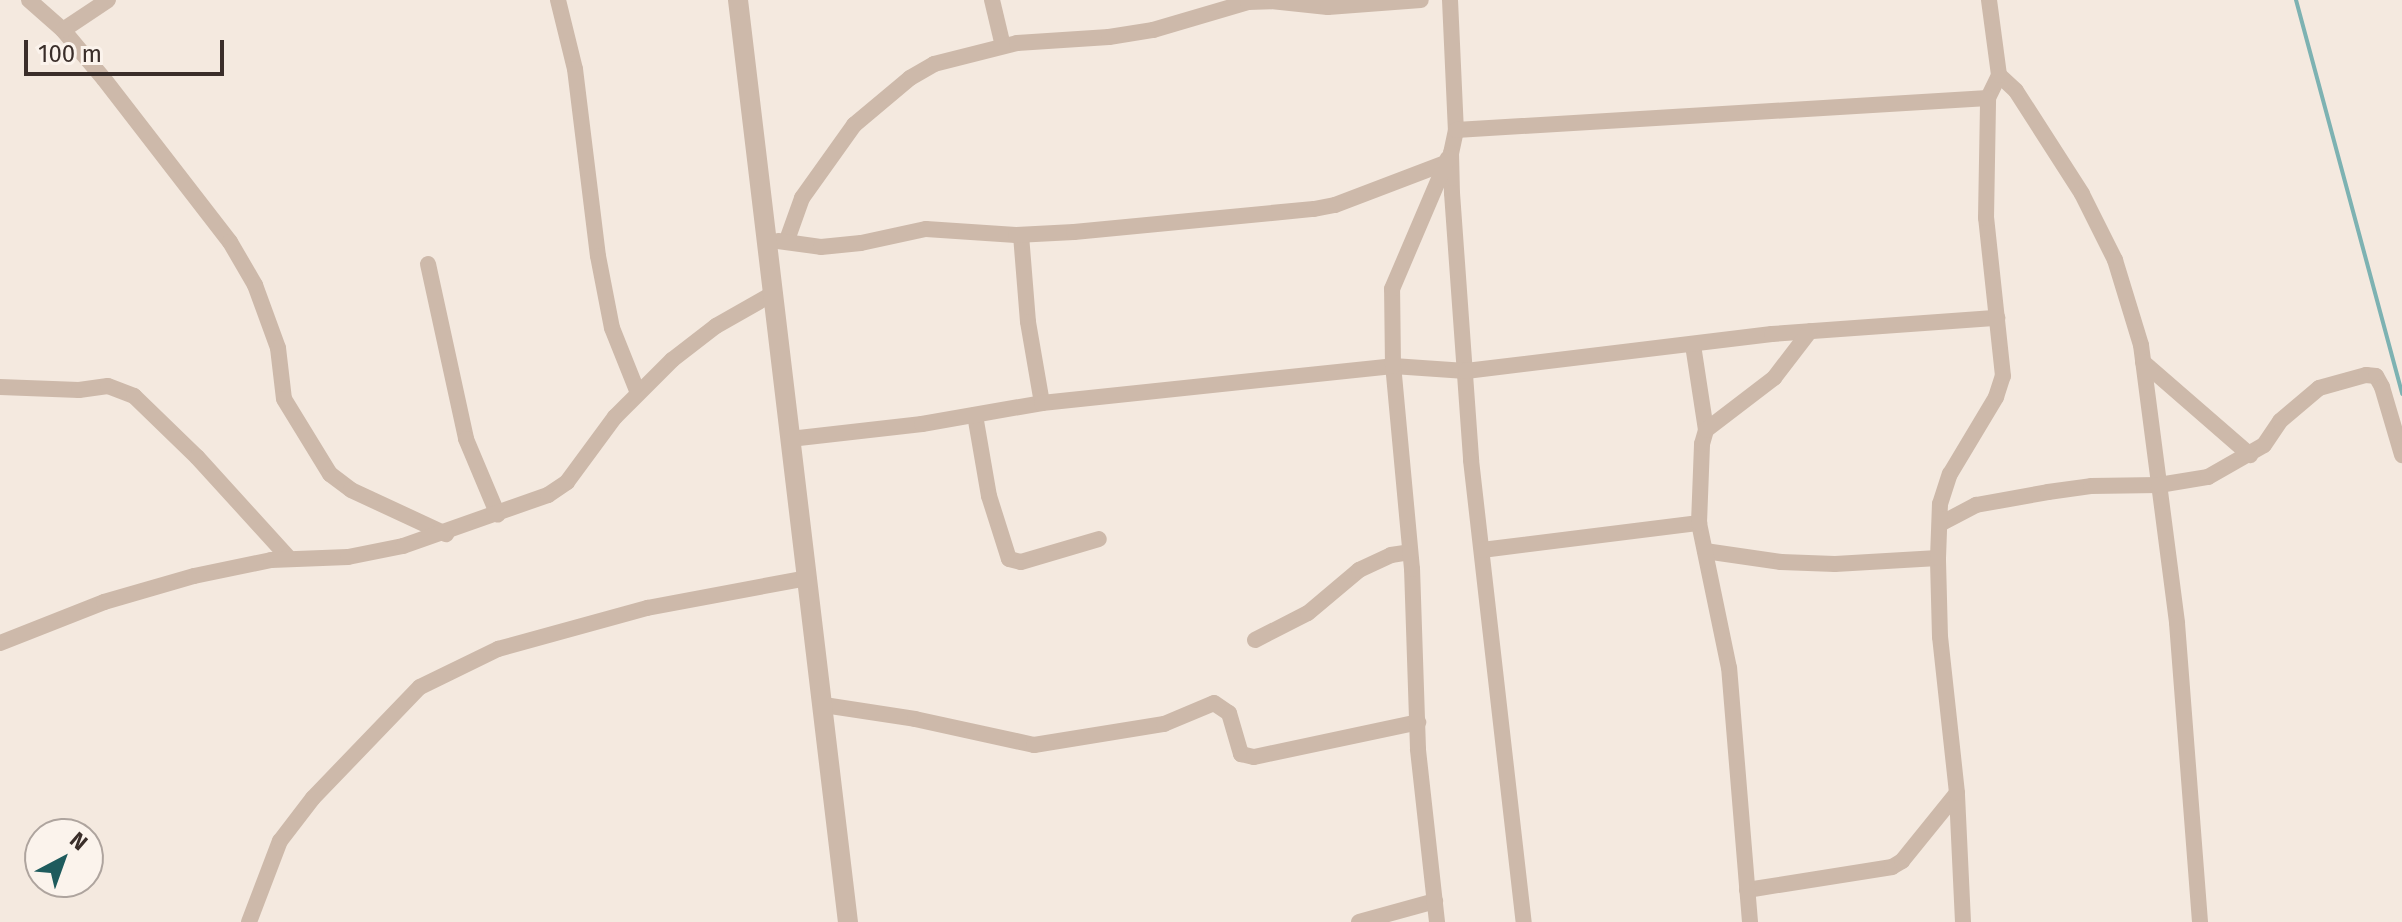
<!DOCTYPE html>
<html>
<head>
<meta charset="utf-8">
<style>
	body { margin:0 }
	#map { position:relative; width:2402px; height:922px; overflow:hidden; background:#f4e9df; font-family:"Fira Sans",sans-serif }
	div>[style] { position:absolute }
	.stream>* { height:4px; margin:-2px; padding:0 2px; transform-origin:2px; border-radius:2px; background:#7db2b2 }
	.minor>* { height:16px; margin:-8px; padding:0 8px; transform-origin:8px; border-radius:8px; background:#cdb9aa }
	.tertiary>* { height:20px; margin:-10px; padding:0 10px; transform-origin:10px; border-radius:10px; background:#cdb9aa }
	span { translate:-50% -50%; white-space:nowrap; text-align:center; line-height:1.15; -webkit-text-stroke:6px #fbf3ec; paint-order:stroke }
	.north { position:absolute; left:24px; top:818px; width:80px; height:80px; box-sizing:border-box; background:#fbf3ec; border:2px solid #aea49e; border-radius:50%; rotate:41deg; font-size:22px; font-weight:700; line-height:32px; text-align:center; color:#3a2e2a }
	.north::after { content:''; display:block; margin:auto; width:28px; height:36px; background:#1e5b5d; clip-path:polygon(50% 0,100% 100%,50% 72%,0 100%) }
	.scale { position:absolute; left:24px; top:40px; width:200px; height:36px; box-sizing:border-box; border:4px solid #3a2e2a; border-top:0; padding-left:10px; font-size:24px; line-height:28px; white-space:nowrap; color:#3a2e2a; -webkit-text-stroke:6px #fbf3ec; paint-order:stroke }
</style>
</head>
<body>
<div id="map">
	<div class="stream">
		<div style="left:2296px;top:0;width:408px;rotate:74.9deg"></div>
	</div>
	<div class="minor">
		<div style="left:29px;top:0;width:45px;rotate:41.4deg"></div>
		<div style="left:63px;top:30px;width:64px;rotate:50.1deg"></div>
		<div style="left:104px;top:79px;width:206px;rotate:52.3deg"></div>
		<div style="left:230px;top:242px;width:50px;rotate:59.8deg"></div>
		<div style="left:255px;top:285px;width:67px;rotate:69.9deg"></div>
		<div style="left:278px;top:348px;width:51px;rotate:83.3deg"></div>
		<div style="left:284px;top:399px;width:88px;rotate:58.5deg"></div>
		<div style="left:330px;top:474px;width:26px;rotate:37deg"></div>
		<div style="left:351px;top:490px;width:105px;rotate:24.9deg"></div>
		<div style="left:558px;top:0;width:71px;rotate:76.2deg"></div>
		<div style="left:575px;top:69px;width:188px;rotate:83deg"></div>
		<div style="left:598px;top:256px;width:73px;rotate:79deg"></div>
		<div style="left:612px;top:328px;width:70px;rotate:68.2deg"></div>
		<div style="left:992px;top:0;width:47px;rotate:76.6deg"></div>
		<div style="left:1450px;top:0;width:130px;rotate:87.4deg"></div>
		<div style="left:1456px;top:130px;width:24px;rotate:102deg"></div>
		<div style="left:1451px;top:153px;width:40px;rotate:88.6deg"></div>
		<div style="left:1452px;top:193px;width:268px;rotate:85.9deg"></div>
		<div style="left:1471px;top:460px;width:465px;rotate:83.5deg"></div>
		<div style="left:63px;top:30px;width:54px;rotate:-33.7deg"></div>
		<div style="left:1999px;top:75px;width:23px;rotate:43deg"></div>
		<div style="left:2016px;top:91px;width:122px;rotate:57.3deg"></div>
		<div style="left:2082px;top:194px;width:74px;rotate:63.4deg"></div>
		<div style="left:2115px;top:260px;width:89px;rotate:73deg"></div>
		<div style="left:2141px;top:345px;width:280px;rotate:82.6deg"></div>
		<div style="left:2177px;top:623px;width:300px;rotate:85.6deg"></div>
		<div style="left:1456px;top:130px;width:533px;rotate:-3.44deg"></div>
		<div style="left:1988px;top:98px;width:25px;rotate:-64deg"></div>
		<div style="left:1999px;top:75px;width:76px;rotate:-97.6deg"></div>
		<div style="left:1021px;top:235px;width:87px;rotate:85.4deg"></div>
		<div style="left:1028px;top:322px;width:82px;rotate:80.2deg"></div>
		<div style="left:787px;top:240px;width:45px;rotate:-70.3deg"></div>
		<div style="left:802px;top:198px;width:90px;rotate:-54.5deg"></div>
		<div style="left:854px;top:125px;width:73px;rotate:-40deg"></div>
		<div style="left:910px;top:78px;width:28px;rotate:-30deg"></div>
		<div style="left:934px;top:64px;width:86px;rotate:-14.2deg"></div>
		<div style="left:1017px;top:43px;width:92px;rotate:-3.7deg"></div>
		<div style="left:1109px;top:37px;width:45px;rotate:-9deg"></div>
		<div style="left:1153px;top:30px;width:99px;rotate:-16.4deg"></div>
		<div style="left:1248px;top:2px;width:23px;rotate:-2deg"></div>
		<div style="left:1271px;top:1px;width:57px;rotate:6deg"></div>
		<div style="left:1328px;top:7px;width:93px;rotate:-4.3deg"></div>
		<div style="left:778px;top:241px;width:43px;rotate:7.9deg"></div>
		<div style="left:821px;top:247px;width:40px;rotate:-5.7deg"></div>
		<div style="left:861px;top:243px;width:66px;rotate:-12.2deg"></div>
		<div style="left:926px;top:229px;width:90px;rotate:3.8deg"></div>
		<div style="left:1016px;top:235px;width:58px;rotate:-3deg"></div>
		<div style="left:1074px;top:232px;width:241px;rotate:-5.5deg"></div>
		<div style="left:1314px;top:209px;width:21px;rotate:-11deg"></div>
		<div style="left:1335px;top:205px;width:118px;rotate:-20.9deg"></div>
		<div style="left:428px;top:264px;width:179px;rotate:77.7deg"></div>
		<div style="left:466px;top:439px;width:82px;rotate:67.2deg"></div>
		<div style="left:1693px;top:345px;width:86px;rotate:81.3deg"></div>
		<div style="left:2143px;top:362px;width:142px;rotate:41deg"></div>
		<div style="left:0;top:387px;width:79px;rotate:2.2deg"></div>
		<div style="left:79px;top:390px;width:29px;rotate:-8deg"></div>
		<div style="left:108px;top:386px;width:28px;rotate:21deg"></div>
		<div style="left:134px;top:396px;width:88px;rotate:44.1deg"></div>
		<div style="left:197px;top:457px;width:137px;rotate:47.7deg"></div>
		<div style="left:975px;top:415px;width:82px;rotate:80.2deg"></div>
		<div style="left:989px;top:496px;width:66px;rotate:72.4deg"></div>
		<div style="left:1009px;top:559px;width:12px;rotate:14deg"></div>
		<div style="left:1021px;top:562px;width:81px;rotate:-16.4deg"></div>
		<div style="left:790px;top:439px;width:133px;rotate:-6.5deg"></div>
		<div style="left:922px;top:424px;width:122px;rotate:-9.9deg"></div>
		<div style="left:1042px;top:403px;width:353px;rotate:-6deg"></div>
		<div style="left:1393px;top:366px;width:73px;rotate:3.9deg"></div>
		<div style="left:1466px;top:371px;width:308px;rotate:-6.9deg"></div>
		<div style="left:1772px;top:334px;width:226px;rotate:-4.1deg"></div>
		<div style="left:1940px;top:524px;width:41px;rotate:-27.8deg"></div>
		<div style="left:1976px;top:505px;width:73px;rotate:-10.2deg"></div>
		<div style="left:2048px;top:492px;width:43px;rotate:-7.9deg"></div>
		<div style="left:2091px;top:486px;width:68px;rotate:-0.8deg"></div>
		<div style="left:2159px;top:485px;width:50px;rotate:-9.3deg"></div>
		<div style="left:2208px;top:477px;width:64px;rotate:-29.7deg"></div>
		<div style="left:2264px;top:445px;width:29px;rotate:-56deg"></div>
		<div style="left:2280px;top:421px;width:51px;rotate:-40.2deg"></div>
		<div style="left:2319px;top:388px;width:49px;rotate:-15.5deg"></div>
		<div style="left:2366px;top:375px;width:10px;rotate:6deg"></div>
		<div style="left:2376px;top:376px;width:13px;rotate:61deg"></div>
		<div style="left:2382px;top:387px;width:71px;rotate:73.6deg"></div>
		<div style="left:1482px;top:550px;width:219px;rotate:-7.1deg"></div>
		<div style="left:1705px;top:551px;width:77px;rotate:8.2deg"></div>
		<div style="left:1781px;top:562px;width:54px;rotate:2.1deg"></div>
		<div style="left:1835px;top:564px;width:103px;rotate:-3.3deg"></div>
		<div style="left:1255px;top:640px;width:59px;rotate:-27deg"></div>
		<div style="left:1308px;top:613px;width:67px;rotate:-40.1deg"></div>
		<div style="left:1359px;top:570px;width:35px;rotate:-25deg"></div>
		<div style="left:1391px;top:555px;width:19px;rotate:-9deg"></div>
		<div style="left:0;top:643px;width:112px;rotate:-21.5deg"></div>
		<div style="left:104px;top:602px;width:94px;rotate:-16.1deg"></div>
		<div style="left:194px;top:576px;width:79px;rotate:-11.7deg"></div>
		<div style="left:271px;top:560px;width:77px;rotate:-2.2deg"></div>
		<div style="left:348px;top:557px;width:56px;rotate:-11.3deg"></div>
		<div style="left:403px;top:546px;width:154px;rotate:-19.4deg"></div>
		<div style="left:548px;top:495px;width:23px;rotate:-34deg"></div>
		<div style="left:567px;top:482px;width:81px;rotate:-53.6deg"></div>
		<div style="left:615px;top:417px;width:81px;rotate:-45deg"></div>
		<div style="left:672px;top:360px;width:56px;rotate:-37.7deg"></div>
		<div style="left:716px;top:326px;width:67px;rotate:-29.6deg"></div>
		<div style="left:824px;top:705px;width:92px;rotate:8.7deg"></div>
		<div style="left:915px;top:719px;width:122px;rotate:12.3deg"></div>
		<div style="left:1034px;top:745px;width:132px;rotate:-9.2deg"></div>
		<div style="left:1164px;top:724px;width:54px;rotate:-22.8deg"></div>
		<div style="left:1214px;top:703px;width:18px;rotate:34deg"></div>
		<div style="left:1229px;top:713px;width:43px;rotate:73.7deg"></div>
		<div style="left:1241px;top:754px;width:13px;rotate:13deg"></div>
		<div style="left:1254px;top:757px;width:168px;rotate:-12deg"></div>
		<div style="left:1747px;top:890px;width:147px;rotate:-9deg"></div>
		<div style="left:1892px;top:867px;width:12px;rotate:-31deg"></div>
		<div style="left:1902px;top:861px;width:87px;rotate:-51deg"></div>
		<div style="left:249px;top:922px;width:87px;rotate:-69.1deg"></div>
		<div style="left:280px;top:841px;width:54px;rotate:-52.5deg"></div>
		<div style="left:313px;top:798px;width:154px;rotate:-46.1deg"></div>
		<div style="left:420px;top:687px;width:87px;rotate:-26deg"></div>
		<div style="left:498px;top:649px;width:155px;rotate:-15.4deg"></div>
		<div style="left:647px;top:608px;width:164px;rotate:-10.6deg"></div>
		<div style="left:1359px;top:922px;width:79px;rotate:-15.4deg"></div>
		<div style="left:1437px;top:922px;width:174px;rotate:-96.3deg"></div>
		<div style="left:1418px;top:749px;width:180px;rotate:-91.9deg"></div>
		<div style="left:1412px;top:569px;width:204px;rotate:-95.3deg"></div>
		<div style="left:1393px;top:366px;width:77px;rotate:-90.7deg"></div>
		<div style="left:1392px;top:289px;width:142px;rotate:-66.9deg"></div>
		<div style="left:1750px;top:922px;width:255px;rotate:-94.7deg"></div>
		<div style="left:1729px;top:668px;width:148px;rotate:-101.7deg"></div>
		<div style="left:1699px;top:523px;width:79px;rotate:-87.8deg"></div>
		<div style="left:1702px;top:444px;width:15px;rotate:-74deg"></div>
		<div style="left:1706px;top:430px;width:86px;rotate:-37.4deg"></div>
		<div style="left:1774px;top:378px;width:59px;rotate:-52.5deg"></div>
		<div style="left:1963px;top:922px;width:129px;rotate:-92.7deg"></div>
		<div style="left:1957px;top:793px;width:157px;rotate:-96.2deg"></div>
		<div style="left:1940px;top:637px;width:79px;rotate:-91.5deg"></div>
		<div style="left:1938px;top:558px;width:54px;rotate:-87.9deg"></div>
		<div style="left:1940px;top:504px;width:32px;rotate:-72deg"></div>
		<div style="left:1950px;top:474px;width:90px;rotate:-59.1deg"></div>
		<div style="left:1996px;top:397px;width:22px;rotate:-72deg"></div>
		<div style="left:2003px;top:376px;width:159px;rotate:-96.1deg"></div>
		<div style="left:1986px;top:218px;width:120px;rotate:-89deg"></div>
	</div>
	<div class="tertiary">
		<div style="left:738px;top:0;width:929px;rotate:83.2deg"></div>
	</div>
	<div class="north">N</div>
	<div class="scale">100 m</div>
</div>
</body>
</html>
